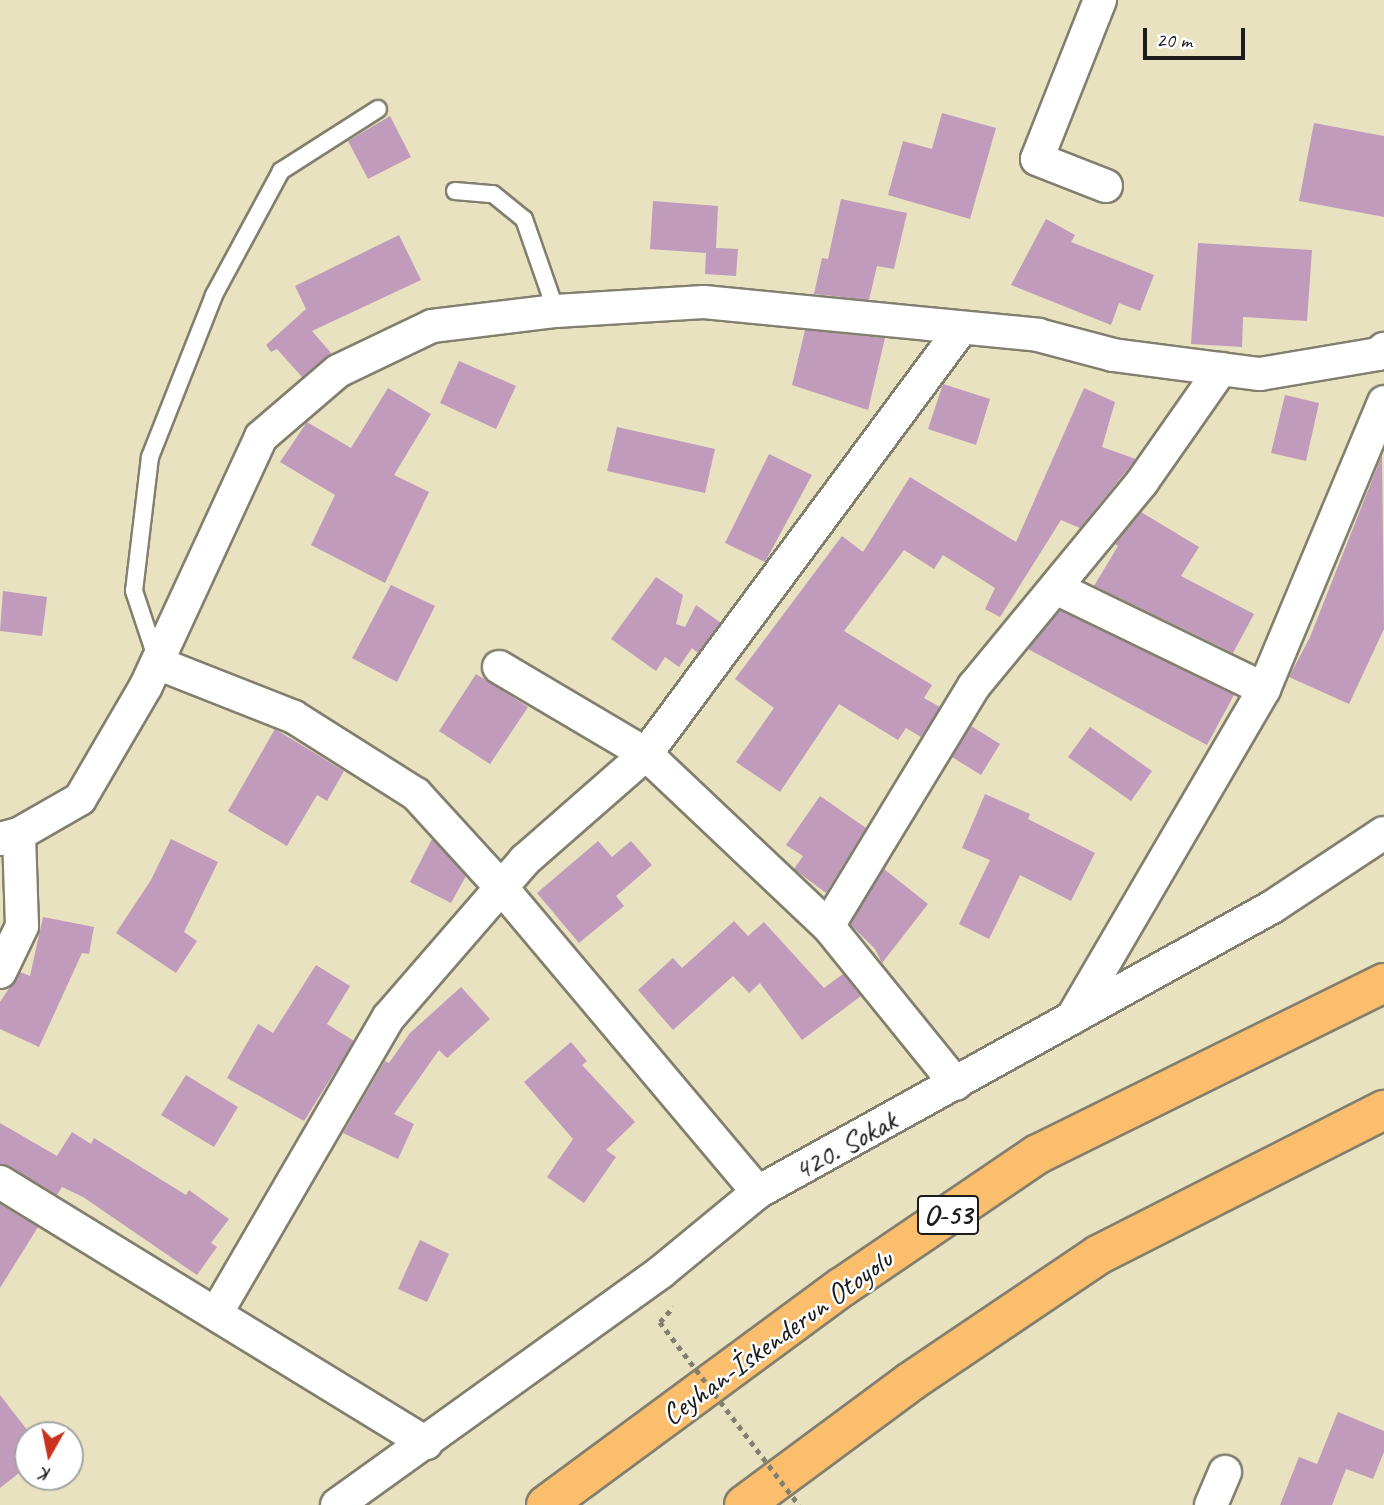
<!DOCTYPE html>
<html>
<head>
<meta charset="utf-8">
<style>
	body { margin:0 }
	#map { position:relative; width:1384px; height:1505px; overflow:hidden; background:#e8e2c0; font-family:Caveat,sans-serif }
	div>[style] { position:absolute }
	.building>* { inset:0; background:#c09bbb }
	.path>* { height:4.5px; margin-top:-2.25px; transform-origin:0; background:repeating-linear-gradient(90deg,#827f6e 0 5px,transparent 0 10px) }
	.roads { filter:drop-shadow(2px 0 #827f6e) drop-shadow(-2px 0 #827f6e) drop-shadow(0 2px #827f6e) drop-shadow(0 -2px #827f6e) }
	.service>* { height:16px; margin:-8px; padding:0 8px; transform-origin:8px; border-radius:8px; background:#fff }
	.minor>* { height:32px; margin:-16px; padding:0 16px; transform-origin:16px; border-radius:16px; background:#fff }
	.motorway>* { height:38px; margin:-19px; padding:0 19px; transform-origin:19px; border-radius:19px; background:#fabe6d }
	.path-bridge>* { height:4.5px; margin-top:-2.25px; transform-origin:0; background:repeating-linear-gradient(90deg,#827f6e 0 5px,transparent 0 10px) }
	span { translate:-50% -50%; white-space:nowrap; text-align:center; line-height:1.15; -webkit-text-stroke:5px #fff; paint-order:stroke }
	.shield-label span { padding:2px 5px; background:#fff; border:2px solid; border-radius:5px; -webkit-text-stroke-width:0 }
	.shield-label { font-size:28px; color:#1c1c1c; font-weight:700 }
	.street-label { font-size:30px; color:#1c1c1c }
	.north { position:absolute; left:14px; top:1421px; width:70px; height:70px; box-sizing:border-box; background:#fff; border:2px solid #a4a4a4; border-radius:50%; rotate:189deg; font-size:19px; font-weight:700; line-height:28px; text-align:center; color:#1c1c1c }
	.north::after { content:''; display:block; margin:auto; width:24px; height:32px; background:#c8321e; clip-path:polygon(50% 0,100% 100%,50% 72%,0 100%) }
	.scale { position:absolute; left:1143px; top:28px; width:102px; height:32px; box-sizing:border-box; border:4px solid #1c1c1c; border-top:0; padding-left:9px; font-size:21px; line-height:24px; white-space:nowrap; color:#1c1c1c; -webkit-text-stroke:5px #fff; paint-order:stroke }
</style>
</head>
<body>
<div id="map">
	<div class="building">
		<div style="clip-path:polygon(942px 113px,996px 128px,970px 219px,888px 195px,903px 141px,932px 149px)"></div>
		<div style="clip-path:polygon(390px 116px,411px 157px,368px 179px,348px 141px)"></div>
		<div style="clip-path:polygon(1314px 123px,1384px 136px,1384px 217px,1299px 201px)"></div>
		<div style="clip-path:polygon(841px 199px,907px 213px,894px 269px,877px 266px,869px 300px,814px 294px,822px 258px,828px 259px)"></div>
		<div style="clip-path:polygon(653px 201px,718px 206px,716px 248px,738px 249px,736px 276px,705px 274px,706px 253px,650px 249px)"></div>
		<div style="clip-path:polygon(1046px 219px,1075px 235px,1071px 242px,1154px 275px,1140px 311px,1119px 303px,1111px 325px,1011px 285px)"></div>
		<div style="clip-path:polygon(399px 235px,421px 280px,312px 331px,331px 353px,302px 377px,277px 349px,271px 352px,266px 345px,306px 309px,295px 286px)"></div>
		<div style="clip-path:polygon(1198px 243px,1312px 250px,1307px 321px,1243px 317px,1242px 347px,1191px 344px)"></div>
		<div style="clip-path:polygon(805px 330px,885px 338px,868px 410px,792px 385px)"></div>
		<div style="clip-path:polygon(459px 361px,516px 386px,496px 429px,440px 403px)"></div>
		<div style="clip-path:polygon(943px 384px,990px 399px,976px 445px,928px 429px)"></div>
		<div style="clip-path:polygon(388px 388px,431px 414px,394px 475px,429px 492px,385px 583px,311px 545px,335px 495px,280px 462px,307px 422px,351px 448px)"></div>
		<div style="clip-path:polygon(1084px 388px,1115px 402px,1102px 447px,1136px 459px,1080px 528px,1061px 520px,1000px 617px,985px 609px,995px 588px,943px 555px,934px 569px,904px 550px,844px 631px,932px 685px,924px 698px,940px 707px,921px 737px,906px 728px,898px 740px,839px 704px,780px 792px,736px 762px,774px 708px,735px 679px,842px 536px,863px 552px,910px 477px,1016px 542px)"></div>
		<div style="clip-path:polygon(1285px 395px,1319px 403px,1306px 461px,1271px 453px)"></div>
		<div style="clip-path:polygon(617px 427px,715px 449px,705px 493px,607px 471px)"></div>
		<div style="clip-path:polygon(769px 454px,812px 475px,765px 562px,725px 543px)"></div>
		<div style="clip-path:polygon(1382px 455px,1384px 629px,1349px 704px,1289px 677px,1310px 637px)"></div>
		<div style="clip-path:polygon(1141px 512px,1199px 547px,1181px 576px,1254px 614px,1233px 653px,1094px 586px,1118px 546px,1115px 544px)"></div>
		<div style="clip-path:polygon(656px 577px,683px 595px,676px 624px,685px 627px,696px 605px,721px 623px,698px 653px,692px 648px,679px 667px,665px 657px,656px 671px,611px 639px)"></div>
		<div style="clip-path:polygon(391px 585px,435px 606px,397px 682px,352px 658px)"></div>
		<div style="clip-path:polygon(3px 591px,47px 597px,42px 636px,0 631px)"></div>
		<div style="clip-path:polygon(1060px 610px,1234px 695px,1207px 745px,1028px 649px)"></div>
		<div style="clip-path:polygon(476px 674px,528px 707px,490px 764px,439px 731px)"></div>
		<div style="clip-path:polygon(971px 726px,1000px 744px,981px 775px,952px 757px)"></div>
		<div style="clip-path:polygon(1090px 727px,1152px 771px,1131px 801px,1068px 757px)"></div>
		<div style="clip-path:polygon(275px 729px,344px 771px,327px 801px,317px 795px,287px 846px,228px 811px)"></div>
		<div style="clip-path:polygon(985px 794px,1030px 814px,1028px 819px,1095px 853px,1071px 901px,1020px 875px,989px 939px,959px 924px,990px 860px,962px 848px)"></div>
		<div style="clip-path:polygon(820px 796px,866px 828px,826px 893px,794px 869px,803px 856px,786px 845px)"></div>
		<div style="clip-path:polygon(171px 839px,218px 862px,184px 932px,197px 941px,176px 973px,116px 933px,151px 880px)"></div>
		<div style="clip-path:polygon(432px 839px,466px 876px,451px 903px,410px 882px)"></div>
		<div style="clip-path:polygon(598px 841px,612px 857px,631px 841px,652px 865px,616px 896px,624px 906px,579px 943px,537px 893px)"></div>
		<div style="clip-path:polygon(884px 869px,928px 904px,882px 963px,875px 949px,850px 924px)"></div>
		<div style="clip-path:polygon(43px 917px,94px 927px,89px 954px,82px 953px,39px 1047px,0 1029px,0 1002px,20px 972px,30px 976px)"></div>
		<div style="clip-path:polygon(734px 921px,748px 936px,764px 922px,824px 988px,843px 974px,861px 996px,802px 1040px,760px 983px,749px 993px,733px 976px,673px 1030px,638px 990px,673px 958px,682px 968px)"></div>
		<div style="clip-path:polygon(316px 965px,350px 986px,327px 1024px,354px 1041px,304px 1121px,227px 1078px,258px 1024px,273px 1033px)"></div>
		<div style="clip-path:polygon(461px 987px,490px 1019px,447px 1058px,439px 1050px,394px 1114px,414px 1124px,398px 1159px,343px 1133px,385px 1061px,389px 1063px,410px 1033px)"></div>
		<div style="clip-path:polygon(571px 1042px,587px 1061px,582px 1065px,635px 1122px,606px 1150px,616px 1157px,584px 1203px,547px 1177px,573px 1139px,524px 1082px)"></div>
		<div style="clip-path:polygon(186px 1075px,238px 1107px,214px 1147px,161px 1115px)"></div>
		<div style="clip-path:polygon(0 1123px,57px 1156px,72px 1132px,91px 1144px,94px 1138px,186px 1195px,189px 1190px,229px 1219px,211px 1243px,217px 1247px,197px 1275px,83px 1197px,62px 1187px,57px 1195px,0 1164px)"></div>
		<div style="clip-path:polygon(0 1204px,38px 1227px,0 1288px)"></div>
		<div style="clip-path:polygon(420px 1240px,449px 1254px,427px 1302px,398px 1289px)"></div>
		<div style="clip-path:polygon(0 1395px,28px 1431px,28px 1466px,0 1488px)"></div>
		<div style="clip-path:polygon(1338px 1412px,1384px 1431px,1384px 1452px,1373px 1479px,1346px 1469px,1332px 1505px,1280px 1505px,1299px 1457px,1317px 1464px)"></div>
	</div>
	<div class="path">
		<div style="left:660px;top:1322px;width:20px;rotate:-49deg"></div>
	</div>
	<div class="roads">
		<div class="service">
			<div style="left:455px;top:191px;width:38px;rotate:5deg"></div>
			<div style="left:493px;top:194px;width:40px;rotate:39deg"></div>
			<div style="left:524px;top:219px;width:97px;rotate:70.8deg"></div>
			<div style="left:157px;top:660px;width:73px;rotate:-108.4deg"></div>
			<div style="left:134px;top:591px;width:135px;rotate:-83.2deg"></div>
			<div style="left:150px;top:457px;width:174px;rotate:-68.4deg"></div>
			<div style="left:214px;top:295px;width:141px;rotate:-61.6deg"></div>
			<div style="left:281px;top:171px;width:115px;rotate:-32.6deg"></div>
		</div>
		<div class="minor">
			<div style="left:1100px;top:0;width:171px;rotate:111.6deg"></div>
			<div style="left:1037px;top:159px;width:74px;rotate:21.4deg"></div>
			<div style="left:1056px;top:588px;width:231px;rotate:25.9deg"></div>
			<div style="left:157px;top:663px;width:147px;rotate:21.5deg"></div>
			<div style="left:294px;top:717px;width:144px;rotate:32.3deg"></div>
			<div style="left:416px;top:794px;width:126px;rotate:47.6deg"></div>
			<div style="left:501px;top:887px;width:399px;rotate:49.9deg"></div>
			<div style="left:499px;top:667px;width:171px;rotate:30.6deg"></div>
			<div style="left:646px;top:754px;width:250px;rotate:43.4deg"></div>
			<div style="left:828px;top:926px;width:203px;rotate:51deg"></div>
			<div style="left:0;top:839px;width:20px;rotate:-15deg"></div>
			<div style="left:19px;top:834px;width:70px;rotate:-29.8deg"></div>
			<div style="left:80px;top:799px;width:131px;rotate:-59.7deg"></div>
			<div style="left:146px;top:686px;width:274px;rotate:-65.2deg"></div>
			<div style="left:261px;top:437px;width:101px;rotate:-40.6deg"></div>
			<div style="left:338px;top:371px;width:104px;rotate:-25.6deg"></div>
			<div style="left:432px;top:326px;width:125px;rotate:-6.9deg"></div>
			<div style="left:556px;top:311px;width:148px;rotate:-3.5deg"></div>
			<div style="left:704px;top:302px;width:336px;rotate:5.6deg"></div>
			<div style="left:1038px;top:335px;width:78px;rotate:14.9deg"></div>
			<div style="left:1113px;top:355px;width:148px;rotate:7.4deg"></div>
			<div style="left:1260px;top:374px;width:120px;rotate:-9.6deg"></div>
			<div style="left:1378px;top:354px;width:8px;rotate:-40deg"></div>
			<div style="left:828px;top:926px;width:281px;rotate:-58.7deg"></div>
			<div style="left:974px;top:686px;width:264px;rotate:-50.5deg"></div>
			<div style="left:1142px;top:482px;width:138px;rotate:-55deg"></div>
			<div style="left:0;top:972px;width:51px;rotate:-64.4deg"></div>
			<div style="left:22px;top:926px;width:92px;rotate:-91.9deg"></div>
			<div style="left:1072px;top:1018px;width:381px;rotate:-59.7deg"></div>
			<div style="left:1264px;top:689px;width:311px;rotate:-67.3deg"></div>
			<div style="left:0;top:1182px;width:500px;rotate:31.5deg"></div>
			<div style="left:217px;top:1312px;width:341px;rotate:-59.8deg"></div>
			<div style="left:389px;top:1017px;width:208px;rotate:-49.1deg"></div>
			<div style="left:525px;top:860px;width:161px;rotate:-41.2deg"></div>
			<div style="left:646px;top:754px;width:529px;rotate:-53.46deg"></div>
			<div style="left:337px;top:1505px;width:399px;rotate:-35.7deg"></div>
			<div style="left:661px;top:1272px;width:126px;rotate:-39.5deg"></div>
			<div style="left:758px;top:1192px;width:588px;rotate:-29.01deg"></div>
			<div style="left:1272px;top:907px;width:134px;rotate:-33.5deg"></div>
			<div style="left:1211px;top:1505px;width:36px;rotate:-67deg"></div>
		</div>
		<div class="motorway">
			<div style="left:546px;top:1505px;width:368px;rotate:-36.4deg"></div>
			<div style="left:842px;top:1287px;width:237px;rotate:-34.2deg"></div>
			<div style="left:1038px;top:1154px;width:386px;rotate:-26.3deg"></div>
			<div style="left:744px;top:1505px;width:207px;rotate:-36.5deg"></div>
			<div style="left:910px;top:1382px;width:227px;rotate:-34deg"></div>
			<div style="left:1098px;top:1255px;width:321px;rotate:-26.9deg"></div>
		</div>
	</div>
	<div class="path-bridge">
		<div style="left:660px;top:1322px;width:230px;rotate:52.8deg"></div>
	</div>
	<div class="shield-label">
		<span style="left:948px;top:1215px">O-53</span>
	</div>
	<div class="street-label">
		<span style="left:845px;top:1145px;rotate:-29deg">420. Sokak</span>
		<span style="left:777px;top:1337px;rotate:-36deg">Ceyhan-İskenderun Otoyolu</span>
	</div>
	<div class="north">K</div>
	<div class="scale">20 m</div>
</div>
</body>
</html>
